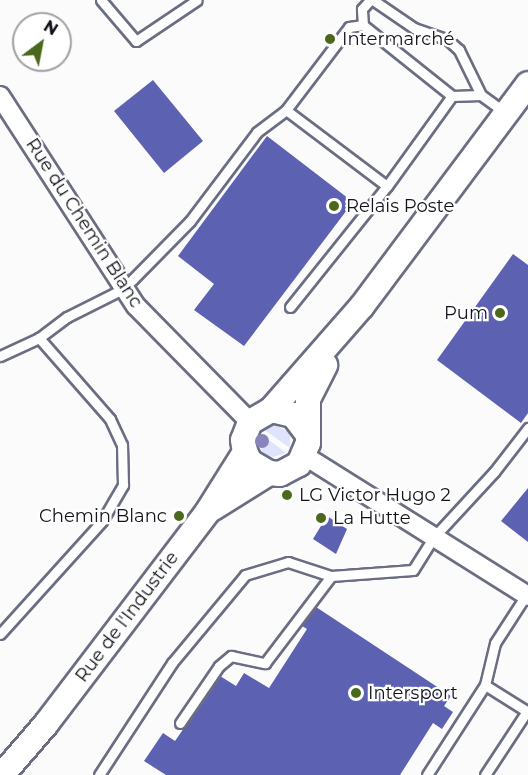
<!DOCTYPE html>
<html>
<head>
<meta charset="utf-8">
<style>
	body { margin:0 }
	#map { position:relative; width:528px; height:775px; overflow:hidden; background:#fbfbfb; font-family:Montserrat,sans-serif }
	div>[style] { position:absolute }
	.green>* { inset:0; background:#dfe3fe }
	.building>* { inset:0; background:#5c61b2 }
	.roads { filter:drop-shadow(2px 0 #6b6e83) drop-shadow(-2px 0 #6b6e83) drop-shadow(0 2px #6b6e83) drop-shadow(0 -2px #6b6e83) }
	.service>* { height:9px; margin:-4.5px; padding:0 4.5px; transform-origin:4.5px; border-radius:4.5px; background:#fff }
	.minor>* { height:18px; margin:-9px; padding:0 9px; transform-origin:9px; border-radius:9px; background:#fff }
	.tertiary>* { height:24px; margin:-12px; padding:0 12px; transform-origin:12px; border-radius:12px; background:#fff }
	.trees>* { width:14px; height:14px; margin:-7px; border-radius:50%; background:#8984bb }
	.dots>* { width:16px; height:16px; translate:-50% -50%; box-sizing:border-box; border:3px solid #fff; border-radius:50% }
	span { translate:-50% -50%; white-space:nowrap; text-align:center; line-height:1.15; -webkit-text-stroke:4.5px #fff; paint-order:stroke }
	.poi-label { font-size:18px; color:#12131b }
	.left { translate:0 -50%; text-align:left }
	.right { translate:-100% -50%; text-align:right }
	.street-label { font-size:18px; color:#12131b }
	.north { position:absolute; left:12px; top:12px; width:60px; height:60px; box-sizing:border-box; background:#fff; border:2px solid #a0a1a4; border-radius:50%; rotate:32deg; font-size:16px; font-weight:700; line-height:24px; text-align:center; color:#12131b }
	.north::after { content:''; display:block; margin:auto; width:21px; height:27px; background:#4b691d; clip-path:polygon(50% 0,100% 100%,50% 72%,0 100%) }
</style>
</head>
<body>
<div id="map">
	<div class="green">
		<div style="clip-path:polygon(275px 424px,290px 433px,290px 448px,263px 429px)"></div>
		<div style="clip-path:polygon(260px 433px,286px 453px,273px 457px,264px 454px,259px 445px)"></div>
	</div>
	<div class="building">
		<div style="clip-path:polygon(153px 80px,203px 141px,164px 173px,114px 111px)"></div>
		<div style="clip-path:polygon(267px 136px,353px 202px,244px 346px,194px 310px,214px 284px,178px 256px)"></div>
		<div style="clip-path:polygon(513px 254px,528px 265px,528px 413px,521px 423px,437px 360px)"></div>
		<div style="clip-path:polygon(528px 488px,528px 542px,501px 521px)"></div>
		<div style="clip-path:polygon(327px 516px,347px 529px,336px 554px,313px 539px)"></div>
		<div style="clip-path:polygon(316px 607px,451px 696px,444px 706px,453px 712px,442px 729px,433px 723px,400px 775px,166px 775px,144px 761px,163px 733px,175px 741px,220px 676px,236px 686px,244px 673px,269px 688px,307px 629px,302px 626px)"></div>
	</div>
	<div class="roads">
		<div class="service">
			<div style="left:101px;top:0;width:54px;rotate:49.5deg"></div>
			<div style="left:136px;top:41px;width:73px;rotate:-33.9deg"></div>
			<div style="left:373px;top:0;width:50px;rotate:34.3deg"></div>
			<div style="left:414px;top:28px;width:36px;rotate:19deg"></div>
			<div style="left:448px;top:40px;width:15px;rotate:42deg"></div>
			<div style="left:459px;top:50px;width:50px;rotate:63.9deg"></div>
			<div style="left:363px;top:25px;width:16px;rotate:-94deg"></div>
			<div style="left:362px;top:9px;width:12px;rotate:-48deg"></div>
			<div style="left:286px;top:110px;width:126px;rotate:37deg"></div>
			<div style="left:387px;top:186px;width:111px;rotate:-54.2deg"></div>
			<div style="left:290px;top:307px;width:155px;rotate:-51.3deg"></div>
			<div style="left:0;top:356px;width:43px;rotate:-24.8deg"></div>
			<div style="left:0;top:634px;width:152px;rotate:-47.9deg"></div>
			<div style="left:102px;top:521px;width:42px;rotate:-59.7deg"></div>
			<div style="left:123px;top:485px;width:40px;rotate:-91.4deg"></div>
			<div style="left:122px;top:445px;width:29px;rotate:-115deg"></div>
			<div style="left:110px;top:419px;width:108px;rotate:-131.2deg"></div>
			<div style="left:39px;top:338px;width:35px;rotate:-37deg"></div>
			<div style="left:67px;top:317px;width:63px;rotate:-26.6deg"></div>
			<div style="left:123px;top:289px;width:14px;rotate:-45deg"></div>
			<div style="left:133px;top:279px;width:81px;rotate:-45.5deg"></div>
			<div style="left:190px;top:221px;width:111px;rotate:-53deg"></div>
			<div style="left:257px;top:132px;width:36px;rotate:-37deg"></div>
			<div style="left:286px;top:110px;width:104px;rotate:-52.8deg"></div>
			<div style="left:349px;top:27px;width:14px;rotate:-8deg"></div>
			<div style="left:363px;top:25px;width:114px;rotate:38.6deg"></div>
			<div style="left:452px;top:96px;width:29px;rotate:-2deg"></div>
			<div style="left:481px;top:95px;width:31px;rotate:36deg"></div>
			<div style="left:485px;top:685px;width:51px;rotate:32.1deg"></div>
			<div style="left:180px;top:723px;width:69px;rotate:-55.6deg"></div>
			<div style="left:219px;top:666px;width:16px;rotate:-40deg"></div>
			<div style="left:231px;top:656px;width:35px;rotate:12deg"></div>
			<div style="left:265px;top:663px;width:109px;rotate:-52.8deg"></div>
			<div style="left:331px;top:576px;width:82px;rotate:-4.2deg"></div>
			<div style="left:413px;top:570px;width:38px;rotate:-58deg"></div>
			<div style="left:433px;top:538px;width:90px;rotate:-47.3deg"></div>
			<div style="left:494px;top:472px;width:56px;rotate:-52.3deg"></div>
			<div style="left:99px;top:775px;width:134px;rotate:-56.9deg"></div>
			<div style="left:172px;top:663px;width:114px;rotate:-50.3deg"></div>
			<div style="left:245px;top:575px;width:45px;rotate:-16.8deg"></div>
			<div style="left:288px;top:562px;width:45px;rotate:18deg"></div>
			<div style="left:427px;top:775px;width:107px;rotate:-57.2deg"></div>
			<div style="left:485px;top:685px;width:43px;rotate:-76.6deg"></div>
			<div style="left:495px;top:643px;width:57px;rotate:-57.1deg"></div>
			<div style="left:485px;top:775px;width:77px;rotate:-56.7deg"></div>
		</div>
		<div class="minor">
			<div style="left:0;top:96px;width:250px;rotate:57.1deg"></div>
			<div style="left:136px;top:306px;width:163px;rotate:45.5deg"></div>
			<div style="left:305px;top:456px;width:263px;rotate:32.1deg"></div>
		</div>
		<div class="tertiary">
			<div style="left:271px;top:410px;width:138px;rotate:-48.8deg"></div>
			<div style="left:362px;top:306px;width:277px;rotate:-53.2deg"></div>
			<div style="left:306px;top:432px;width:21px;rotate:-127deg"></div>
			<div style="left:293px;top:415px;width:23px;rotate:-167deg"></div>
			<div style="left:271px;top:410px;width:24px;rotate:150deg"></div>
			<div style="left:250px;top:422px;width:19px;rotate:111deg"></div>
			<div style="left:243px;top:440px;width:12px;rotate:81deg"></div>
			<div style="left:245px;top:452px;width:11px;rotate:63deg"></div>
			<div style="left:250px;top:462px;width:22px;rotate:30deg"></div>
			<div style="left:269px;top:473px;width:11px;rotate:5deg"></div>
			<div style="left:280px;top:474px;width:21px;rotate:-28deg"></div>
			<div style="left:299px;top:464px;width:23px;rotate:-67deg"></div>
			<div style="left:308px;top:443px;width:44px;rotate:-90deg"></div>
			<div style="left:308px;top:399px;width:38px;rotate:-63deg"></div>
			<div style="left:213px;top:508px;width:66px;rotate:-32deg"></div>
			<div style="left:2px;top:775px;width:67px;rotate:-49.2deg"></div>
			<div style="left:46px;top:724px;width:268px;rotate:-52.7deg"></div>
			<div style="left:208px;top:511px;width:70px;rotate:-57.9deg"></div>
		</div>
	</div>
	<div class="trees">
		<div style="left:262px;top:441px"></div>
	</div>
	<div class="dots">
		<div style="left:330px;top:39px;background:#4b691d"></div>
		<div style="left:334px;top:206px;background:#4b691d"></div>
		<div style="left:500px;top:313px;background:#4b691d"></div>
		<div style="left:287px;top:495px;background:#4b691d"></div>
		<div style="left:179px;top:516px;background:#4b691d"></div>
		<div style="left:321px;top:518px;background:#4b691d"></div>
		<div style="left:356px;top:693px;background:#4b691d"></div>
	</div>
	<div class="poi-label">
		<span class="left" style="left:342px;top:39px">Intermarché</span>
		<span class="left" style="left:346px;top:206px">Relais Poste</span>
		<span class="right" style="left:488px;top:313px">Pum</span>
		<span class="left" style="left:299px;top:495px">LG Victor Hugo 2</span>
		<span class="right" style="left:167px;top:516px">Chemin Blanc</span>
		<span class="left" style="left:333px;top:518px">La Hutte</span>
		<span class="left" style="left:368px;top:693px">Intersport</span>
	</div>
	<div class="street-label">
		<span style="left:84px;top:223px;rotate:57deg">Rue du Chemin Blanc</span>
		<span style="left:127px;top:617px;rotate:-53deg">Rue de l'Industrie</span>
	</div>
	<div class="north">N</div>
</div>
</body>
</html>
